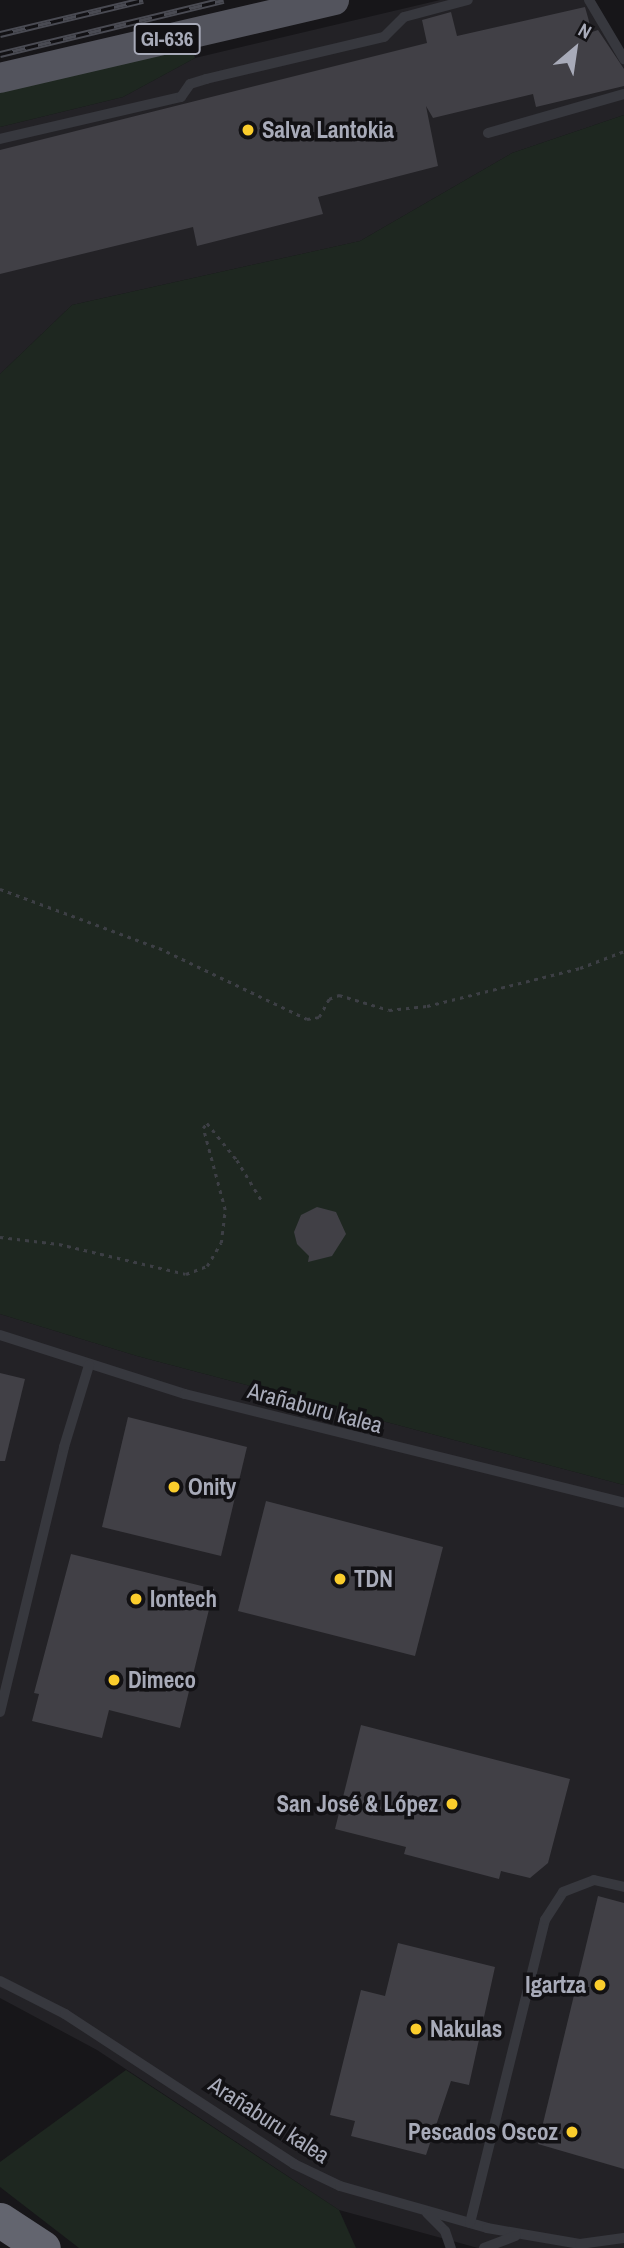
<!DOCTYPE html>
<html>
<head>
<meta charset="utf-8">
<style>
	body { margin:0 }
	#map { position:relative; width:624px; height:2248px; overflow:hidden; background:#171619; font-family:"Archivo Narrow",sans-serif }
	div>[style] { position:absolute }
	.built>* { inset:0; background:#232226 }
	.green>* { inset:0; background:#1e2720 }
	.building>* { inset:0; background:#414046 }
	.path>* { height:2.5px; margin-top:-1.25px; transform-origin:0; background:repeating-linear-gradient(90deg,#3d3f45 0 3.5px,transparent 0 8.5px) }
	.service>* { height:10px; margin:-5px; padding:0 5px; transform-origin:5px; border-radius:5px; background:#37383e }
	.primary>* { height:30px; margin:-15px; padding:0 15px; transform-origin:15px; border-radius:15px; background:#53545d }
	.motorway>* { height:35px; margin:-17.5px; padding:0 17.5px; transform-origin:17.5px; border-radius:17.5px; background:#63656f }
	.rail>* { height:7px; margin-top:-3.5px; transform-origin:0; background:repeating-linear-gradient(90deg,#121114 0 13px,#4a4b53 0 26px); box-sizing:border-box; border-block:2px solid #4a4b53 }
	.dots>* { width:19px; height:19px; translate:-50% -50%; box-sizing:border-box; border:4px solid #121114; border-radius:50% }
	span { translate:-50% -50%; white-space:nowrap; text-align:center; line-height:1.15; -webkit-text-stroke:7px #121114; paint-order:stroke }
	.shield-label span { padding:2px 5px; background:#121114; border:2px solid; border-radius:5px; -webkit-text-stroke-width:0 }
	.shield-label { font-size:21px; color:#a8abb9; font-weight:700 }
	.poi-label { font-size:23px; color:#a8abb9; font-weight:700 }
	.left { translate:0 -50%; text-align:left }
	.right { translate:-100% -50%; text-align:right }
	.street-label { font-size:23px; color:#a8abb9 }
	.north { position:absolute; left:540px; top:14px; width:70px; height:70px; -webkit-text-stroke:5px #121114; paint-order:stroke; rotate:29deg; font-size:19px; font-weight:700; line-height:28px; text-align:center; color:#a8abb9 }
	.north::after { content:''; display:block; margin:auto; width:24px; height:32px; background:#a8abb9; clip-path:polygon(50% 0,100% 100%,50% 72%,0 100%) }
</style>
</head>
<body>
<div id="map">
	<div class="built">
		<div style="clip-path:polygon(440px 0,594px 0,624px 62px,624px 115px,512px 153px,360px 241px,72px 305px,0 374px,0 127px,123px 97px,195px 58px)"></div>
		<div style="clip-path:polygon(0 1314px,137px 1356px,624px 1485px,624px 2248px,478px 2248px,339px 2210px,97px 2050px,0 1998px)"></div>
	</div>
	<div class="green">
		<div style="clip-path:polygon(192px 47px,195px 58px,123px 97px,0 127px,0 91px)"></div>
		<div style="clip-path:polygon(624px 115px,624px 1485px,137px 1356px,0 1314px,0 374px,72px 305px,360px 241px,512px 153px)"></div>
		<div style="clip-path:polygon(126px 2070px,339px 2210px,356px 2248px,79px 2248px,0 2187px,0 2162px)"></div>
	</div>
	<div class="building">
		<div style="clip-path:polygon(585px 7px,592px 32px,598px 30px,624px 69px,624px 86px,536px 107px,533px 94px,433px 118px,426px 106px,438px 166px,318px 197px,323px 214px,197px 246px,193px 227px,0 274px,0 150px,427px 43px,422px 20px,451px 12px,457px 36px)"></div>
		<div style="clip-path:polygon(317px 1207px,336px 1212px,346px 1234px,332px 1256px,308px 1262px,309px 1256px,297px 1244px,294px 1232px,301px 1215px)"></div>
		<div style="clip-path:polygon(0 1373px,25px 1379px,5px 1461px,0 1461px)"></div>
		<div style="clip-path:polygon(128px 1417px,247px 1447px,221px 1556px,102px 1527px)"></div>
		<div style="clip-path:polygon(266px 1501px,443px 1547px,415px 1656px,238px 1611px)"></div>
		<div style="clip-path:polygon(71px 1554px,214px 1589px,180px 1728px,109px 1710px,102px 1738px,32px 1721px,39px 1694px,34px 1693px)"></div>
		<div style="clip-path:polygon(361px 1725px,570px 1779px,548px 1863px,530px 1878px,501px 1871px,499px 1879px,404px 1854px,406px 1847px,335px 1829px)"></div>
		<div style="clip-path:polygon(598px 1896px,624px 1903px,624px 2169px,538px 2144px)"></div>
		<div style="clip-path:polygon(398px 1943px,495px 1967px,469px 2085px,451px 2081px,426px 2155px,351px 2136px,355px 2121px,330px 2115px,361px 1990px,385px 1996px)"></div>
	</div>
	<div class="path">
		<div style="left:0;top:889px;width:170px;rotate:20.4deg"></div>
		<div style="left:159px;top:948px;width:164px;rotate:25.6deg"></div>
		<div style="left:307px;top:1019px;width:12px;rotate:-9deg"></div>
		<div style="left:319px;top:1017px;width:21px;rotate:-61deg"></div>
		<div style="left:329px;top:999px;width:11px;rotate:-22deg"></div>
		<div style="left:339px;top:995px;width:52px;rotate:16.7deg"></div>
		<div style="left:389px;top:1010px;width:38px;rotate:-6deg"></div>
		<div style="left:427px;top:1006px;width:158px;rotate:-13.9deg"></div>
		<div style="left:580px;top:968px;width:47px;rotate:-21.1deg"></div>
		<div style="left:0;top:1237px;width:59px;rotate:6.8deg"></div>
		<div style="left:59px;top:1244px;width:130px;rotate:13.3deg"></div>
		<div style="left:186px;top:1274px;width:22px;rotate:-21deg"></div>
		<div style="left:207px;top:1266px;width:27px;rotate:-59deg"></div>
		<div style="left:221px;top:1243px;width:33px;rotate:-83deg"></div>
		<div style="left:225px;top:1210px;width:85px;rotate:-105deg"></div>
		<div style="left:203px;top:1128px;width:6px;rotate:-51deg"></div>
		<div style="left:207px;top:1123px;width:48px;rotate:51deg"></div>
		<div style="left:237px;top:1160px;width:48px;rotate:58.6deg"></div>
	</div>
	<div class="service">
		<div style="left:589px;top:0;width:69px;rotate:59.3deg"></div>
		<div style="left:488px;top:133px;width:141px;rotate:-16deg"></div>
		<div style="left:0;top:139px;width:186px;rotate:-13.1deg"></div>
		<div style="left:181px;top:97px;width:16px;rotate:-55deg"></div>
		<div style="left:190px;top:84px;width:17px;rotate:-17deg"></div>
		<div style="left:206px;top:79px;width:183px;rotate:-13.3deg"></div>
		<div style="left:384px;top:37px;width:28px;rotate:-45deg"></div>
		<div style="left:404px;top:17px;width:66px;rotate:-14.9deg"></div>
		<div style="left:0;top:1335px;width:194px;rotate:17.7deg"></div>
		<div style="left:185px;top:1394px;width:452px;rotate:13.9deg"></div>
		<div style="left:0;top:1712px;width:273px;rotate:-76.4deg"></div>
		<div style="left:64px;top:1447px;width:86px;rotate:-73deg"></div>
		<div style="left:0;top:1981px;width:73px;rotate:26.9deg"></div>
		<div style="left:65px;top:2014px;width:274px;rotate:33.2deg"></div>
		<div style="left:294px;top:2164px;width:51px;rotate:25.6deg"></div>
		<div style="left:340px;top:2186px;width:153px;rotate:15.9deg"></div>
		<div style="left:487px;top:2228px;width:94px;rotate:9.8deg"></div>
		<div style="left:580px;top:2244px;width:44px;rotate:-7.8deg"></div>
		<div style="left:427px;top:2213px;width:25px;rotate:45deg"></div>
		<div style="left:445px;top:2231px;width:18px;rotate:71deg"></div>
		<div style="left:470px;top:2223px;width:312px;rotate:-76.1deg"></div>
		<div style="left:545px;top:1920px;width:33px;rotate:-57deg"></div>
		<div style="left:563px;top:1892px;width:33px;rotate:-21deg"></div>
		<div style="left:594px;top:1880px;width:31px;rotate:13deg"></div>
		<div style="left:484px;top:2248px;width:34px;rotate:-21deg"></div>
	</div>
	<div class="primary">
		<div style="left:0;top:78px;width:343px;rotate:-13.1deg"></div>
	</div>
	<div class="motorway">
		<div style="left:0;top:2220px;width:51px;rotate:33.1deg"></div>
	</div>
	<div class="rail">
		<div style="left:0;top:34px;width:147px;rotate:-13.4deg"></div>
		<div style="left:0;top:54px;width:230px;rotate:-13.6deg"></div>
	</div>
	<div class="dots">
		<div style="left:248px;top:130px;background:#fbcd2c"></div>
		<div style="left:174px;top:1487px;background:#fbcd2c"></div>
		<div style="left:340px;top:1579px;background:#fbcd2c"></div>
		<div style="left:136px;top:1599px;background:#fbcd2c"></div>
		<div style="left:114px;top:1680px;background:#fbcd2c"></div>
		<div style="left:452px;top:1804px;background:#fbcd2c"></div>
		<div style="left:600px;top:1985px;background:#fbcd2c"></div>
		<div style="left:416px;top:2029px;background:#fbcd2c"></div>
		<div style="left:572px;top:2132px;background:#fbcd2c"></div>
	</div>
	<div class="shield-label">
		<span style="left:167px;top:39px">GI-636</span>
	</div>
	<div class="poi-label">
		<span class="left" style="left:262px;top:130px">Salva Lantokia</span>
		<span class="left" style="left:188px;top:1487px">Onity</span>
		<span class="left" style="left:354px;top:1579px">TDN</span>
		<span class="left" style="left:150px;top:1599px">Iontech</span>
		<span class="left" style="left:128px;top:1680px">Dimeco</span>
		<span class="right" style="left:438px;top:1804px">San José &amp; López</span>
		<span class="right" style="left:586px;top:1985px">Igartza</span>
		<span class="left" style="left:430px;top:2029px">Nakulas</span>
		<span class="right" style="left:558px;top:2132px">Pescados Oscoz</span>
	</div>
	<div class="street-label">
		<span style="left:315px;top:1408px;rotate:15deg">Arañaburu kalea</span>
		<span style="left:269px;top:2120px;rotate:33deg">Arañaburu kalea</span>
	</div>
	<div class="north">N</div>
</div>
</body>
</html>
